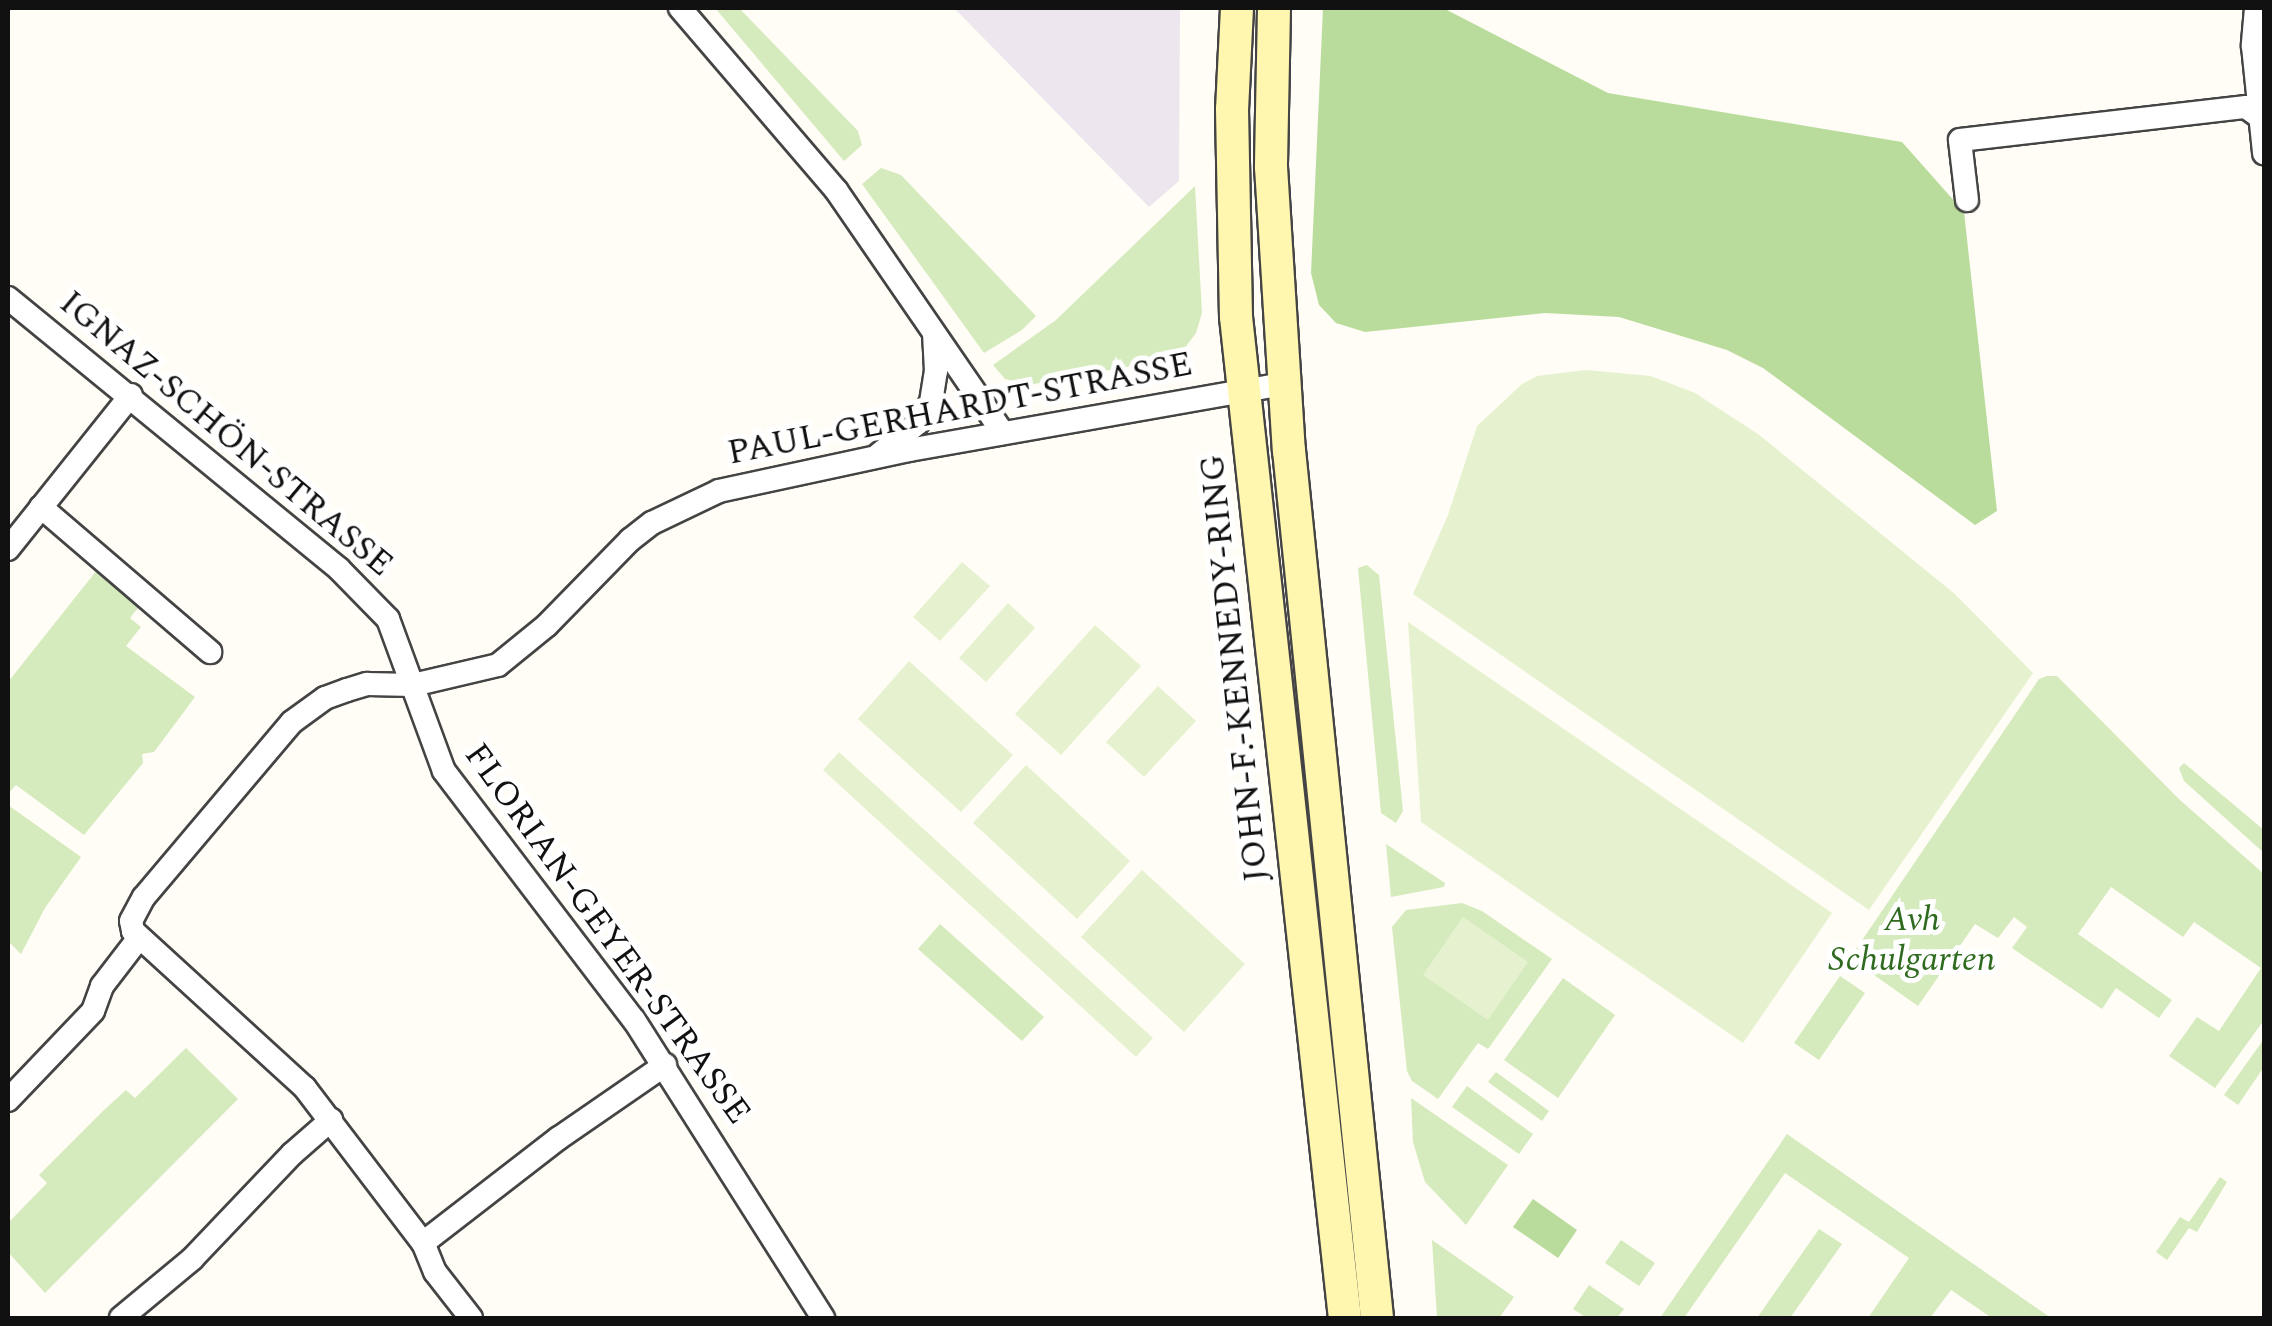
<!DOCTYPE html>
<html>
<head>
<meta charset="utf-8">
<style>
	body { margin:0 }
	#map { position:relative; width:2272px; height:1326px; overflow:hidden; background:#fffdf5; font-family:Spectral,serif }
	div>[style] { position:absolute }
	.industrial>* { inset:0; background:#eee6ef }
	.green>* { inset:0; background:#d5ebbd }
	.forest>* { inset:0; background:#b9dc9c }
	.pitch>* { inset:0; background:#e6f2cf }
	.roads { filter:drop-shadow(2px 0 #444) drop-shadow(-2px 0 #444) drop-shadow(0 2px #444) drop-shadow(0 -2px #444) }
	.street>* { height:22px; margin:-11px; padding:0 11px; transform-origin:11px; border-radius:11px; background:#fff }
	.secondary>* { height:32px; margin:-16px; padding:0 16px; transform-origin:16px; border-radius:16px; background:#fff6b0 }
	span { translate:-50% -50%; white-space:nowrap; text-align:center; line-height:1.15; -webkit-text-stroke:10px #fff; paint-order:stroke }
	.street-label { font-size:35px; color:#111 }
	.park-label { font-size:35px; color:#2f6b1f; font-style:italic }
	.frame { position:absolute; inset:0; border:10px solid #111; pointer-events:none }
</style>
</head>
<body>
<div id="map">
	<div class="industrial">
		<div style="clip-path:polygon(954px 8px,1180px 8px,1179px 181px,1149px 207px)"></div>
	</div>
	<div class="green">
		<div style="clip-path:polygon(715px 8px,739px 8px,858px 131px,862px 145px,844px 161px)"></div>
		<div style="clip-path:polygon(881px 168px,901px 175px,1036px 316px,1022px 330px,984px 353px,862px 184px)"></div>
		<div style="clip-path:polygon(1195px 186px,1202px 313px,1196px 333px,1181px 353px,1159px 361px,1029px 385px,1005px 379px,993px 365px,1056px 320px)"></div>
		<div style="clip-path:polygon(1367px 565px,1379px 575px,1403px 811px,1396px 823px,1381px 813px,1358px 568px)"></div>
		<div style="clip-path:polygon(97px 570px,141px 604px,130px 618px,141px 627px,126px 646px,195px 697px,154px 752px,142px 754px,143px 763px,84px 835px,16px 785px,8px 794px,8px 682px)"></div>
		<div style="clip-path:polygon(2047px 676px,2057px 676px,2180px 800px,2264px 874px,2264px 1020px,2215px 1088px,2169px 1056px,2197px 1017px,2219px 1031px,2261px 968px,2194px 922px,2183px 937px,2111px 887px,2078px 934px,2172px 1000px,2159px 1018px,2116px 988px,2102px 1009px,2012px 948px,2027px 927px,2014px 917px,1998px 938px,1975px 924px,1918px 1006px,1850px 958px,2039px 679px)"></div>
		<div style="clip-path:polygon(2184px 763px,2264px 830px,2264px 853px,2184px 781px,2179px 768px)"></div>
		<div style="clip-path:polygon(8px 805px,81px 857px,45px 908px,21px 954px,8px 941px)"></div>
		<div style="clip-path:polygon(1386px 844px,1445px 883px,1444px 887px,1391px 897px)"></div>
		<div style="clip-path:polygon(1462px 903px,1482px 911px,1552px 959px,1488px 1049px,1478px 1043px,1438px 1099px,1412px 1081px,1407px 1071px,1392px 927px,1406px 910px)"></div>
		<div style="clip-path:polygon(940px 924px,1044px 1017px,1022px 1041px,918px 949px)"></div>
		<div style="clip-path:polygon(1840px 976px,1865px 993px,1819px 1060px,1794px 1043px)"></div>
		<div style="clip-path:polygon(1563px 978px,1615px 1015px,1558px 1098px,1504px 1060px)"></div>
		<div style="clip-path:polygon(2264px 1039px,2264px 1067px,2238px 1105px,2224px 1095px)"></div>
		<div style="clip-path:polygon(186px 1048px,238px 1099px,45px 1293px,8px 1252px,8px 1223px,47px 1183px,39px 1175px,104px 1110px,126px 1090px,135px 1098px)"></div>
		<div style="clip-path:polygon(1496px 1072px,1549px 1111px,1542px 1121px,1488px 1082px)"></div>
		<div style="clip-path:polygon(1467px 1086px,1533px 1134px,1519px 1154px,1452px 1107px)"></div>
		<div style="clip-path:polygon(1411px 1098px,1508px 1165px,1466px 1225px,1425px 1182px,1413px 1142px)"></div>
		<div style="clip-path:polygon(1787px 1134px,2051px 1318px,2052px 1318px,1992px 1318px,1951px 1290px,1930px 1318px,1868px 1318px,1909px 1258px,1785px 1173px,1684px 1318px,1660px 1318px)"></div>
		<div style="clip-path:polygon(2220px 1177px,2227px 1182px,2197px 1232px,2189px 1228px,2167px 1260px,2156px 1252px,2180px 1217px,2189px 1222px)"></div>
		<div style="clip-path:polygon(1819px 1229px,1842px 1244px,1790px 1318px,1757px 1318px)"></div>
		<div style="clip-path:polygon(1432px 1240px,1514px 1297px,1499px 1318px,1437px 1318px)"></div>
		<div style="clip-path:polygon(1621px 1240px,1655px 1263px,1639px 1286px,1605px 1263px)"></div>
		<div style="clip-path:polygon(1589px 1285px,1624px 1309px,1617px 1318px,1587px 1318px,1573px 1309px)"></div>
	</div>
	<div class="forest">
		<div style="clip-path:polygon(1323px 8px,1443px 8px,1608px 93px,1902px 142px,1964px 212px,1997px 511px,1975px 525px,1763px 368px,1727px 350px,1619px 317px,1545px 313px,1365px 332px,1336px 323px,1319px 305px,1311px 273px)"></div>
		<div style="clip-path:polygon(1533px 1199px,1577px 1230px,1558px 1258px,1513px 1227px)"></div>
	</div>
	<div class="pitch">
		<div style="clip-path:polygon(1586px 370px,1651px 376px,1695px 393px,1758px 434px,1955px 594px,2033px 673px,1869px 910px,1413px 594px,1448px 515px,1477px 426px,1522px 384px,1537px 376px)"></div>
		<div style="clip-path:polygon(962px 562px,990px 586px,940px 641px,913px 617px)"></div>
		<div style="clip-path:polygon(1008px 603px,1035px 628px,986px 682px,959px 658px)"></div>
		<div style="clip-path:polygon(1408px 622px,1832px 913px,1743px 1043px,1421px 822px)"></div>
		<div style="clip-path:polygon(1095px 625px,1141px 666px,1061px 755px,1015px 714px)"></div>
		<div style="clip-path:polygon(909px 661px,1013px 755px,961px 812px,858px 719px)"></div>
		<div style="clip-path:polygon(1158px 686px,1196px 721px,1144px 777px,1106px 742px)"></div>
		<div style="clip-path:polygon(839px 752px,1153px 1038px,1136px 1057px,823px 770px)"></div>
		<div style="clip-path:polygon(1026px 765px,1130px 861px,1077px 919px,973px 823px)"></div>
		<div style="clip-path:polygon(1142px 870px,1245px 964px,1184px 1032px,1081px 937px)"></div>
		<div style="clip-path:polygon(1463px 917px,1528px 962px,1488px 1020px,1423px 975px)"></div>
	</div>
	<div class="roads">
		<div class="street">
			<div style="left:680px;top:8px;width:240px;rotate:49.4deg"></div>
			<div style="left:836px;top:190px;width:295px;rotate:55.5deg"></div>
			<div style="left:2256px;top:8px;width:38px;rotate:95deg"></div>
			<div style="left:2253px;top:46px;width:108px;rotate:84.1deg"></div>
			<div style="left:1967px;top:200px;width:60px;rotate:-96.7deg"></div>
			<div style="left:1960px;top:140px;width:288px;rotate:-6.6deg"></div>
			<div style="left:2246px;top:107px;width:17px;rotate:36deg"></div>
			<div style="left:8px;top:298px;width:428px;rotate:39.3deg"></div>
			<div style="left:339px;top:569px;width:70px;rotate:45.6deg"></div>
			<div style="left:388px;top:619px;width:162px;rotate:69.8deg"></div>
			<div style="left:444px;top:771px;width:313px;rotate:52.7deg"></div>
			<div style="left:634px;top:1020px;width:353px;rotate:57.6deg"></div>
			<div style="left:879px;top:454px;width:50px;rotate:-38.5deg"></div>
			<div style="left:918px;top:423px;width:25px;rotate:-58deg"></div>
			<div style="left:931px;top:402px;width:31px;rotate:-81deg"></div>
			<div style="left:936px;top:371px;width:37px;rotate:-93deg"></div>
			<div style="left:41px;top:507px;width:223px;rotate:40.6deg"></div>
			<div style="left:8px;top:549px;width:197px;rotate:-51.4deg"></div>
			<div style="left:8px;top:1100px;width:123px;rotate:-46.3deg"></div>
			<div style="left:93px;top:1011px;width:27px;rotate:-70deg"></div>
			<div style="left:102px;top:986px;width:59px;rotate:-52.5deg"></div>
			<div style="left:423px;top:1243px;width:172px;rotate:-37.7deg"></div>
			<div style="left:559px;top:1138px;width:129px;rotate:-34.6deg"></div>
			<div style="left:121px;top:1318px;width:92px;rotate:-39.7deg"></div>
			<div style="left:192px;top:1259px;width:145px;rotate:-46.4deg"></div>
			<div style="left:292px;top:1154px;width:52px;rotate:-41.1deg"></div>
			<div style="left:471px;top:1318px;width:58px;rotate:-128deg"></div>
			<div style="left:435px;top:1272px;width:31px;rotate:-112deg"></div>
			<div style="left:423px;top:1243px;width:195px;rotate:-127.3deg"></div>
			<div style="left:305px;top:1088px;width:233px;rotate:-137.6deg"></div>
			<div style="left:133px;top:931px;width:10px;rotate:-101deg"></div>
			<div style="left:131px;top:921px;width:27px;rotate:-62deg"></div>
			<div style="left:144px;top:897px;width:229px;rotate:-49.8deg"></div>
			<div style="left:292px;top:722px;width:41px;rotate:-36deg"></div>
			<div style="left:325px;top:698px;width:23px;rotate:-20deg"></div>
			<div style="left:347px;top:690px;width:21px;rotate:-17deg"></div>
			<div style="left:367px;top:684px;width:46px;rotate:1.2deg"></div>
			<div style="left:413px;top:685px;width:87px;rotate:-13.2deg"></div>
			<div style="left:498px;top:665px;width:63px;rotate:-39.2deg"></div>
			<div style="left:547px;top:625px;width:119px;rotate:-45.7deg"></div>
			<div style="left:630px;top:540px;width:28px;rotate:-38deg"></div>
			<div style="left:652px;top:523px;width:74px;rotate:-25.5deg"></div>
			<div style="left:719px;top:491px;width:194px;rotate:-12.2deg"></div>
			<div style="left:909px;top:450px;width:381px;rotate:-10deg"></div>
		</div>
		<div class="secondary">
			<div style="left:1237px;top:8px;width:101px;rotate:92.8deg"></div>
			<div style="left:1232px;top:109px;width:208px;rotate:88.9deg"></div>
			<div style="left:1236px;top:317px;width:1007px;rotate:83.79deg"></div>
			<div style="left:1274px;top:8px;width:159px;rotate:91.1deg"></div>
			<div style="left:1271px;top:167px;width:284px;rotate:86.4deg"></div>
			<div style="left:1289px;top:450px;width:872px;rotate:84.21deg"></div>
		</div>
	</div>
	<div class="street-label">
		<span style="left:960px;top:409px;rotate:-11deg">PAUL-GERHARDT-STRASSE</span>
		<span style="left:226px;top:434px;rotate:40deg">IGNAZ-SCHÖN-STRASSE</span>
		<span style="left:1235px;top:668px;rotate:-96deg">JOHN-F.-KENNEDY-RING</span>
		<span style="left:607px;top:934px;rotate:54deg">FLORIAN-GEYER-STRASSE</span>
	</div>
	<div class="park-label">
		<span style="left:1912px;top:940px">Avh<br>Schulgarten</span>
	</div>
	<div class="frame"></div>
</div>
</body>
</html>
